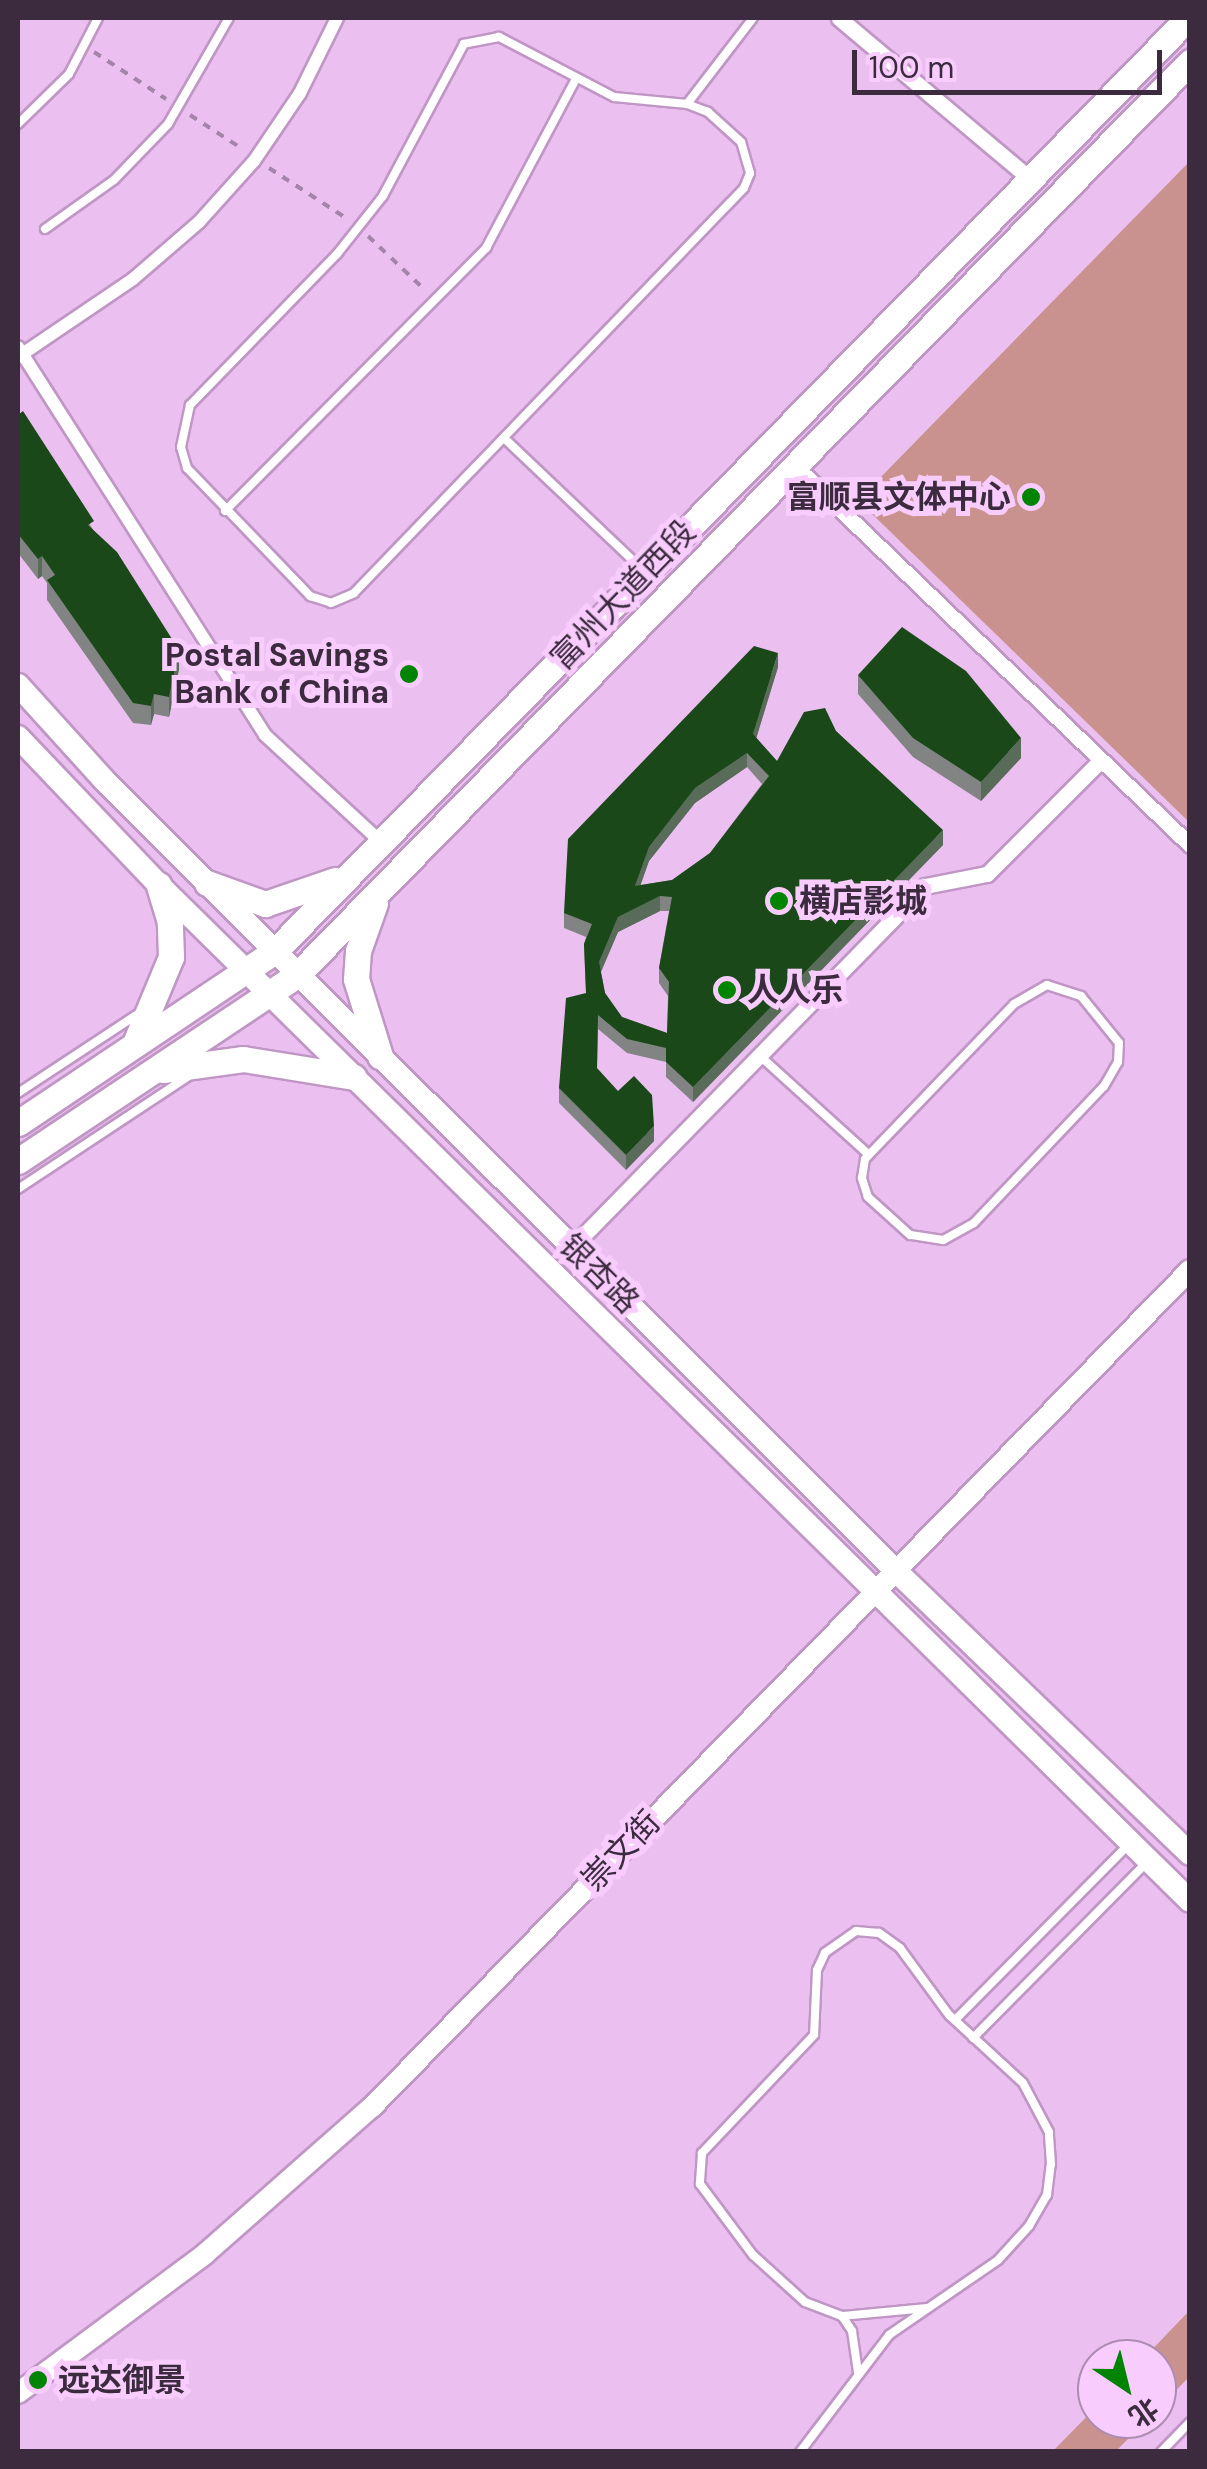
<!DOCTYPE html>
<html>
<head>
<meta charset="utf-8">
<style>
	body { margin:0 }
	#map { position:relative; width:1207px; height:2469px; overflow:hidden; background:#ebc0f1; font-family:"DM Sans","Noto Sans SC",sans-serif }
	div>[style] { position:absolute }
	.green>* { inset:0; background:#ca928f }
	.path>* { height:4px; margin-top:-2px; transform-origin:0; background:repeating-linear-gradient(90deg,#a484a9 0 8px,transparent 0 16px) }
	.roads { filter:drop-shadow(2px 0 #c096c5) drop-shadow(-2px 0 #c096c5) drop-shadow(0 2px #c096c5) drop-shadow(0 -2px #c096c5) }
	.service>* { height:8px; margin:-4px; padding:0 4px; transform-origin:4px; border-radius:4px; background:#fff }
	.pedestrian>* { height:12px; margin:-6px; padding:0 6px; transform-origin:6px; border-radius:6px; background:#fff }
	.minor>* { height:15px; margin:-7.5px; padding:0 7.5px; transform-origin:7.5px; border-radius:7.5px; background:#fff }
	.tertiary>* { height:20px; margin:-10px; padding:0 10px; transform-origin:10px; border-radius:10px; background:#fff }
	.secondary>* { height:22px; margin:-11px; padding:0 11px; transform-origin:11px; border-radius:11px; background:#fff }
	.primary>* { height:25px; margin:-12.5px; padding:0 12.5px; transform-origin:12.5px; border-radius:12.5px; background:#fff }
	.wall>* { inset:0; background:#828484 }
	.shaded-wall>* { inset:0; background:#596c59 }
	.building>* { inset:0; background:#1a4818 }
	.dots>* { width:28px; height:28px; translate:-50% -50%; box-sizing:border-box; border:5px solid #f8cdfe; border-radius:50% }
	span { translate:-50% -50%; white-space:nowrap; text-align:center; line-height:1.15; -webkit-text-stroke:10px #f8cdfe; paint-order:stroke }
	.poi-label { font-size:32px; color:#3c2b3e; font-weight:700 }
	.right { translate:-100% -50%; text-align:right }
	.left { translate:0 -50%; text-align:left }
	.street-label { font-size:32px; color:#3c2b3e }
	.frame { position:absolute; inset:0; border:20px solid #3c2b3e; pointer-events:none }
	.north { position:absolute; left:1077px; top:2339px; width:100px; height:100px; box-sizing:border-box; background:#f8cdfe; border:2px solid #ad8cb1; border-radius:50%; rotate:145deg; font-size:28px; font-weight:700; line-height:40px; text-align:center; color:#3c2b3e }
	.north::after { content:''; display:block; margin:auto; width:35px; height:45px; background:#008402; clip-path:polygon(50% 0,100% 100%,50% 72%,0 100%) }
	.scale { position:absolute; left:852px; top:50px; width:310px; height:45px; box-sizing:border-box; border:5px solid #3c2b3e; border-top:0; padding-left:12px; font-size:30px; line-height:35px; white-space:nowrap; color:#3c2b3e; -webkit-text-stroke:8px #f8cdfe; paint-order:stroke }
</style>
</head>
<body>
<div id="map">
	<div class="green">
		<div style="clip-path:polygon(1189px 162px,1189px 822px,869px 511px,875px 483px)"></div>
		<div style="clip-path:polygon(1189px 2311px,1189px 2377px,1157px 2410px,1157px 2359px,1143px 2359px)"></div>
		<div style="clip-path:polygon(1097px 2406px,1097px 2419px,1148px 2419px,1116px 2451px,1053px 2451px)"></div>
	</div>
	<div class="path">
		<div style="left:94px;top:52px;width:86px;rotate:33.1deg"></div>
		<div style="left:190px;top:115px;width:61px;rotate:32.9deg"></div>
		<div style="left:269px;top:168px;width:95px;rotate:33deg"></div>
		<div style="left:368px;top:236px;width:80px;rotate:43.5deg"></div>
	</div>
	<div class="roads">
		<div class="service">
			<div style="left:687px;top:104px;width:73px;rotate:-174.5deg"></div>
			<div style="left:614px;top:97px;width:130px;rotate:-152.4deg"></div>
			<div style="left:499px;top:37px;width:36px;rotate:169deg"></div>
			<div style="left:464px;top:44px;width:172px;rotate:118.1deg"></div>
			<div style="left:383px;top:196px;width:74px;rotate:128.4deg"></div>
			<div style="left:337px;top:254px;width:211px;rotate:134.2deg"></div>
			<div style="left:190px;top:405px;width:43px;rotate:102.1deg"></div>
			<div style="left:181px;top:447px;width:22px;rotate:74deg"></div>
			<div style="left:187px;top:468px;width:178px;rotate:46.1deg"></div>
			<div style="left:310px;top:596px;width:22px;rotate:18deg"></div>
			<div style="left:331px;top:603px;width:25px;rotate:-23deg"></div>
			<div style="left:354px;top:593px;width:562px;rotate:-46.08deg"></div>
			<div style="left:744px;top:188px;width:16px;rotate:-68deg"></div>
			<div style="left:750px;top:173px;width:32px;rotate:-106deg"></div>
			<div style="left:741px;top:142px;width:45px;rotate:-137.7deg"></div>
			<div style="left:708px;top:112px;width:22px;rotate:-159deg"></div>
			<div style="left:687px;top:104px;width:108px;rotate:-52.5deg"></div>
			<div style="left:18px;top:124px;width:71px;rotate:-44.4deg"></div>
			<div style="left:69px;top:74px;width:63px;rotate:-62.6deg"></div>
			<div style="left:45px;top:229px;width:85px;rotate:-35.4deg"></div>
			<div style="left:114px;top:180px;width:78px;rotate:-46deg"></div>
			<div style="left:168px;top:124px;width:122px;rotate:-60.1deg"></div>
			<div style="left:504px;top:438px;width:190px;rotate:43.5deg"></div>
			<div style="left:225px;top:511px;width:371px;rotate:-45.2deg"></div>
			<div style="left:486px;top:248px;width:191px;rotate:-62deg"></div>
			<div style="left:1047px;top:985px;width:36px;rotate:18deg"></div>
			<div style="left:1081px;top:996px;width:60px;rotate:51deg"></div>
			<div style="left:1119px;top:1043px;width:19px;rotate:93deg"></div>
			<div style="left:1118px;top:1062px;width:28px;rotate:120deg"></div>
			<div style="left:1104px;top:1086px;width:189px;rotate:133.5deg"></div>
			<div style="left:974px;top:1223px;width:35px;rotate:151deg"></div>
			<div style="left:943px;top:1240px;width:33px;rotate:-171deg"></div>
			<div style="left:910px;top:1235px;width:57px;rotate:-137.9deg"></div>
			<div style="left:868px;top:1197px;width:20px;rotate:-108deg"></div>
			<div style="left:862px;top:1178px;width:19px;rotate:-81deg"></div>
			<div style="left:865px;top:1159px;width:215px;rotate:-46.1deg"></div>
			<div style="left:1014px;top:1004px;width:38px;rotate:-30deg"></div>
			<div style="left:760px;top:1056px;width:147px;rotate:42.2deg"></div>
			<div style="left:18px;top:1093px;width:147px;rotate:-33.4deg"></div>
			<div style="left:18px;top:1189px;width:205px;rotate:-33.5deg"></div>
			<div style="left:955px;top:2020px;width:245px;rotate:-45.3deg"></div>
			<div style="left:973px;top:2038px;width:246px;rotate:-45.3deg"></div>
			<div style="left:842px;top:2316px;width:18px;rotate:56deg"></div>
			<div style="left:852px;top:2331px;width:41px;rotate:81.7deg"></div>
			<div style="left:800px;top:2452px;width:147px;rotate:-52.7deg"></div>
			<div style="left:889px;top:2335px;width:132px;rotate:-34.5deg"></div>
			<div style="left:998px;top:2260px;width:46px;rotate:-47.6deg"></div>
			<div style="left:1029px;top:2226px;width:36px;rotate:-60deg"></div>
			<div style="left:1047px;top:2195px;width:31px;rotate:-83deg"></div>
			<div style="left:1051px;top:2164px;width:32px;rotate:-94deg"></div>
			<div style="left:1049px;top:2132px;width:55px;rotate:-118deg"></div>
			<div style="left:1023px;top:2083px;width:100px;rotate:-137.4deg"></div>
			<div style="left:949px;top:2015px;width:83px;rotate:-126.2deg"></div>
			<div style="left:900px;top:1948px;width:26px;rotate:-144deg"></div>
			<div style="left:879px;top:1933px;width:23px;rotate:-175deg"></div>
			<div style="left:856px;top:1931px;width:38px;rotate:145deg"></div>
			<div style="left:825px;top:1953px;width:19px;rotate:115deg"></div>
			<div style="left:817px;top:1970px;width:65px;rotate:92.6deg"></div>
			<div style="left:814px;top:2035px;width:163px;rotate:133.5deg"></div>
			<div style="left:702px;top:2153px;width:31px;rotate:94deg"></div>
			<div style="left:700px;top:2184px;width:89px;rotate:53.3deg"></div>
			<div style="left:753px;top:2255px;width:70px;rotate:42.1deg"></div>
			<div style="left:805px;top:2302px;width:40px;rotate:21deg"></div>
			<div style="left:842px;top:2316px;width:84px;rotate:-5.4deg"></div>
			<div style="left:1161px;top:2452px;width:42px;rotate:-46deg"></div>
		</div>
		<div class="pedestrian">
			<div style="left:18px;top:347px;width:460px;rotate:57.5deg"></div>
			<div style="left:265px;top:735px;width:158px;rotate:42.7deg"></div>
			<div style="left:18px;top:357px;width:139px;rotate:-34.1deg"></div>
			<div style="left:133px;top:279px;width:87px;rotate:-40.8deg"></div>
			<div style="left:199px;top:222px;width:82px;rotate:-48deg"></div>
			<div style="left:254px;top:161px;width:82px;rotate:-55.9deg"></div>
			<div style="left:300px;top:93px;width:84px;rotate:-63.7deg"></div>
		</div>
		<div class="minor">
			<div style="left:839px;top:18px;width:250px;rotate:40.1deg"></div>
			<div style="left:795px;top:466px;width:547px;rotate:43.82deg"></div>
			<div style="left:572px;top:1247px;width:505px;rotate:-45.64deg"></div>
			<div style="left:925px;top:886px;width:63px;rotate:-11deg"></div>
			<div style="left:987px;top:874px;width:161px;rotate:-45deg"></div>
		</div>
		<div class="tertiary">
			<div style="left:18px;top:2393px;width:233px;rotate:-36.6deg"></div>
			<div style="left:205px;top:2254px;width:222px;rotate:-41.4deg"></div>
			<div style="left:372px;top:2107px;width:1170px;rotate:-45.66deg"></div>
		</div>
		<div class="secondary">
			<div style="left:18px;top:685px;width:128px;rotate:47.8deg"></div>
			<div style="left:104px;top:780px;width:1118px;rotate:44.96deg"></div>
			<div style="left:895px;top:1570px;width:409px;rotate:43.9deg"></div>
			<div style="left:18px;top:737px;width:204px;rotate:46.4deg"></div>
			<div style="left:159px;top:885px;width:1447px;rotate:44.58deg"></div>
		</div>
		<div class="primary">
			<div style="left:207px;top:883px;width:62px;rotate:19.9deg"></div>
			<div style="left:265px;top:904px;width:74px;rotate:-18.9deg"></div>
			<div style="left:375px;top:903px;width:51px;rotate:109.5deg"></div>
			<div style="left:358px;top:951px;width:28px;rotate:94deg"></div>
			<div style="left:356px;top:979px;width:81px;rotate:72.7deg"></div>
			<div style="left:136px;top:1041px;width:91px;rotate:-67.4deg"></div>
			<div style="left:171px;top:957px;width:35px;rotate:-92deg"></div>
			<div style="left:170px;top:922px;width:39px;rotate:-107deg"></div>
			<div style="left:163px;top:1070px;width:81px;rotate:-7.8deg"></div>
			<div style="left:243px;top:1059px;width:112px;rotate:9.2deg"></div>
			<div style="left:18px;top:1123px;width:309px;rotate:-33.8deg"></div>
			<div style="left:275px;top:951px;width:1305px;rotate:-45.62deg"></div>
			<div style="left:18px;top:1161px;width:337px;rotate:-33.7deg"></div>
			<div style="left:298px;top:974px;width:1276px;rotate:-45.64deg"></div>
		</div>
	</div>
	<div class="wall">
		<div style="clip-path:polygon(18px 415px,94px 531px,179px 669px,169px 717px,154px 714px,151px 725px,133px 723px,47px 600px,47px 583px,42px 576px,38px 579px,18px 553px)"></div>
		<div style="clip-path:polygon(evenodd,778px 667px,756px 738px,777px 761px,836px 731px,943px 845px,693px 1102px,666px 1077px,666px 1062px,627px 1053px,598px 1029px,597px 1069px,654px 1141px,626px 1170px,559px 1103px,559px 1088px,586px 993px,584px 944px,586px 937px,564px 928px,564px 913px,778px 667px,747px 767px,762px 784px,710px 853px,672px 880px,640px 885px,649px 861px,695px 803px,747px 767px,778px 667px,660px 911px,669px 911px,659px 968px,659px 983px,668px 996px,667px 1033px,622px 1017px,605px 993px,601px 972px,618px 932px,660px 911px)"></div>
		<div style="clip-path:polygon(858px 675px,1021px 758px,981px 801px,913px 757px,858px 694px)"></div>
	</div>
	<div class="shaded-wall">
		<div style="clip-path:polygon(42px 556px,42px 576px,38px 579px,38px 559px)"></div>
		<div style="clip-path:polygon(179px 650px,179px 669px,169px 717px,169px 697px)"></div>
		<div style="clip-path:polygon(778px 653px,778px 667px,753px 749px,753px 734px)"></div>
		<div style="clip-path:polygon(154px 694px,154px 714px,151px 725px,151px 706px)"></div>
		<div style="clip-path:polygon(1021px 738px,1021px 758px,981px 801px,981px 782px)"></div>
		<div style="clip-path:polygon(747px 753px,747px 767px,695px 803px,649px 861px,635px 901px,635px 886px,649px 847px,695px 788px)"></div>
		<div style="clip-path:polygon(943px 830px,943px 845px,693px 1102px,693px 1087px)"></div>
		<div style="clip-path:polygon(660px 896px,660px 911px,618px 932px,599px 976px,599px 962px,618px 917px)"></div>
		<div style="clip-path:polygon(654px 1126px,654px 1141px,626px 1170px,626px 1155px)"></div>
	</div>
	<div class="building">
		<div style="clip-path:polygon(23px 411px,94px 521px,88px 525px,117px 552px,179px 650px,169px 697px,154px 694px,151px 706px,133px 703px,47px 580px,55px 575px,42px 556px,38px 559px,18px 534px,18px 415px)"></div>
		<div style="clip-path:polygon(902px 627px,966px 671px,1021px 738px,981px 782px,913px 738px,858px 675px)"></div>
		<div style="clip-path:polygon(evenodd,754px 646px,778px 653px,753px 734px,777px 761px,804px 712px,825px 708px,836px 731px,943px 830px,693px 1087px,666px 1062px,666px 1048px,627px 1039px,598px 1015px,597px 1068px,618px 1091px,634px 1076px,652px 1095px,654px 1126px,626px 1155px,559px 1088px,566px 998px,586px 993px,584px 944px,592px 924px,564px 913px,568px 839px,754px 646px,747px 753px,769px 776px,710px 853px,672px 880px,635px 886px,649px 847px,695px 788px,747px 753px,754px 646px,660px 896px,672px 897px,659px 968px,669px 982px,667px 1033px,622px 1017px,605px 993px,599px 962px,618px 917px,660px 896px)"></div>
	</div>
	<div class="dots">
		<div style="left:1031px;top:497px;background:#008402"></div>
		<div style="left:409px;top:674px;background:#008402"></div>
		<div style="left:779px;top:901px;background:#008402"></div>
		<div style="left:727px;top:990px;background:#008402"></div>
		<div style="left:38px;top:2380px;background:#008402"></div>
	</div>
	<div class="poi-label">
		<span class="right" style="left:1011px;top:497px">富顺县文体中心</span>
		<span class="right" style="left:389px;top:674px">Postal Savings<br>Bank of China</span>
		<span class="left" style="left:799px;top:901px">横店影城</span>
		<span class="left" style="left:747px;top:990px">人人乐</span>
		<span class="left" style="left:58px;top:2380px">远达御景</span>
	</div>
	<div class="street-label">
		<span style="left:623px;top:595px;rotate:-46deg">富州大道西段</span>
		<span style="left:599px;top:1274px;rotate:45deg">银杏路</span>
		<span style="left:621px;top:1851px;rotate:-46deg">崇文街</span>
	</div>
	<div class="frame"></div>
	<div class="north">北</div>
	<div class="scale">100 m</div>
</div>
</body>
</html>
